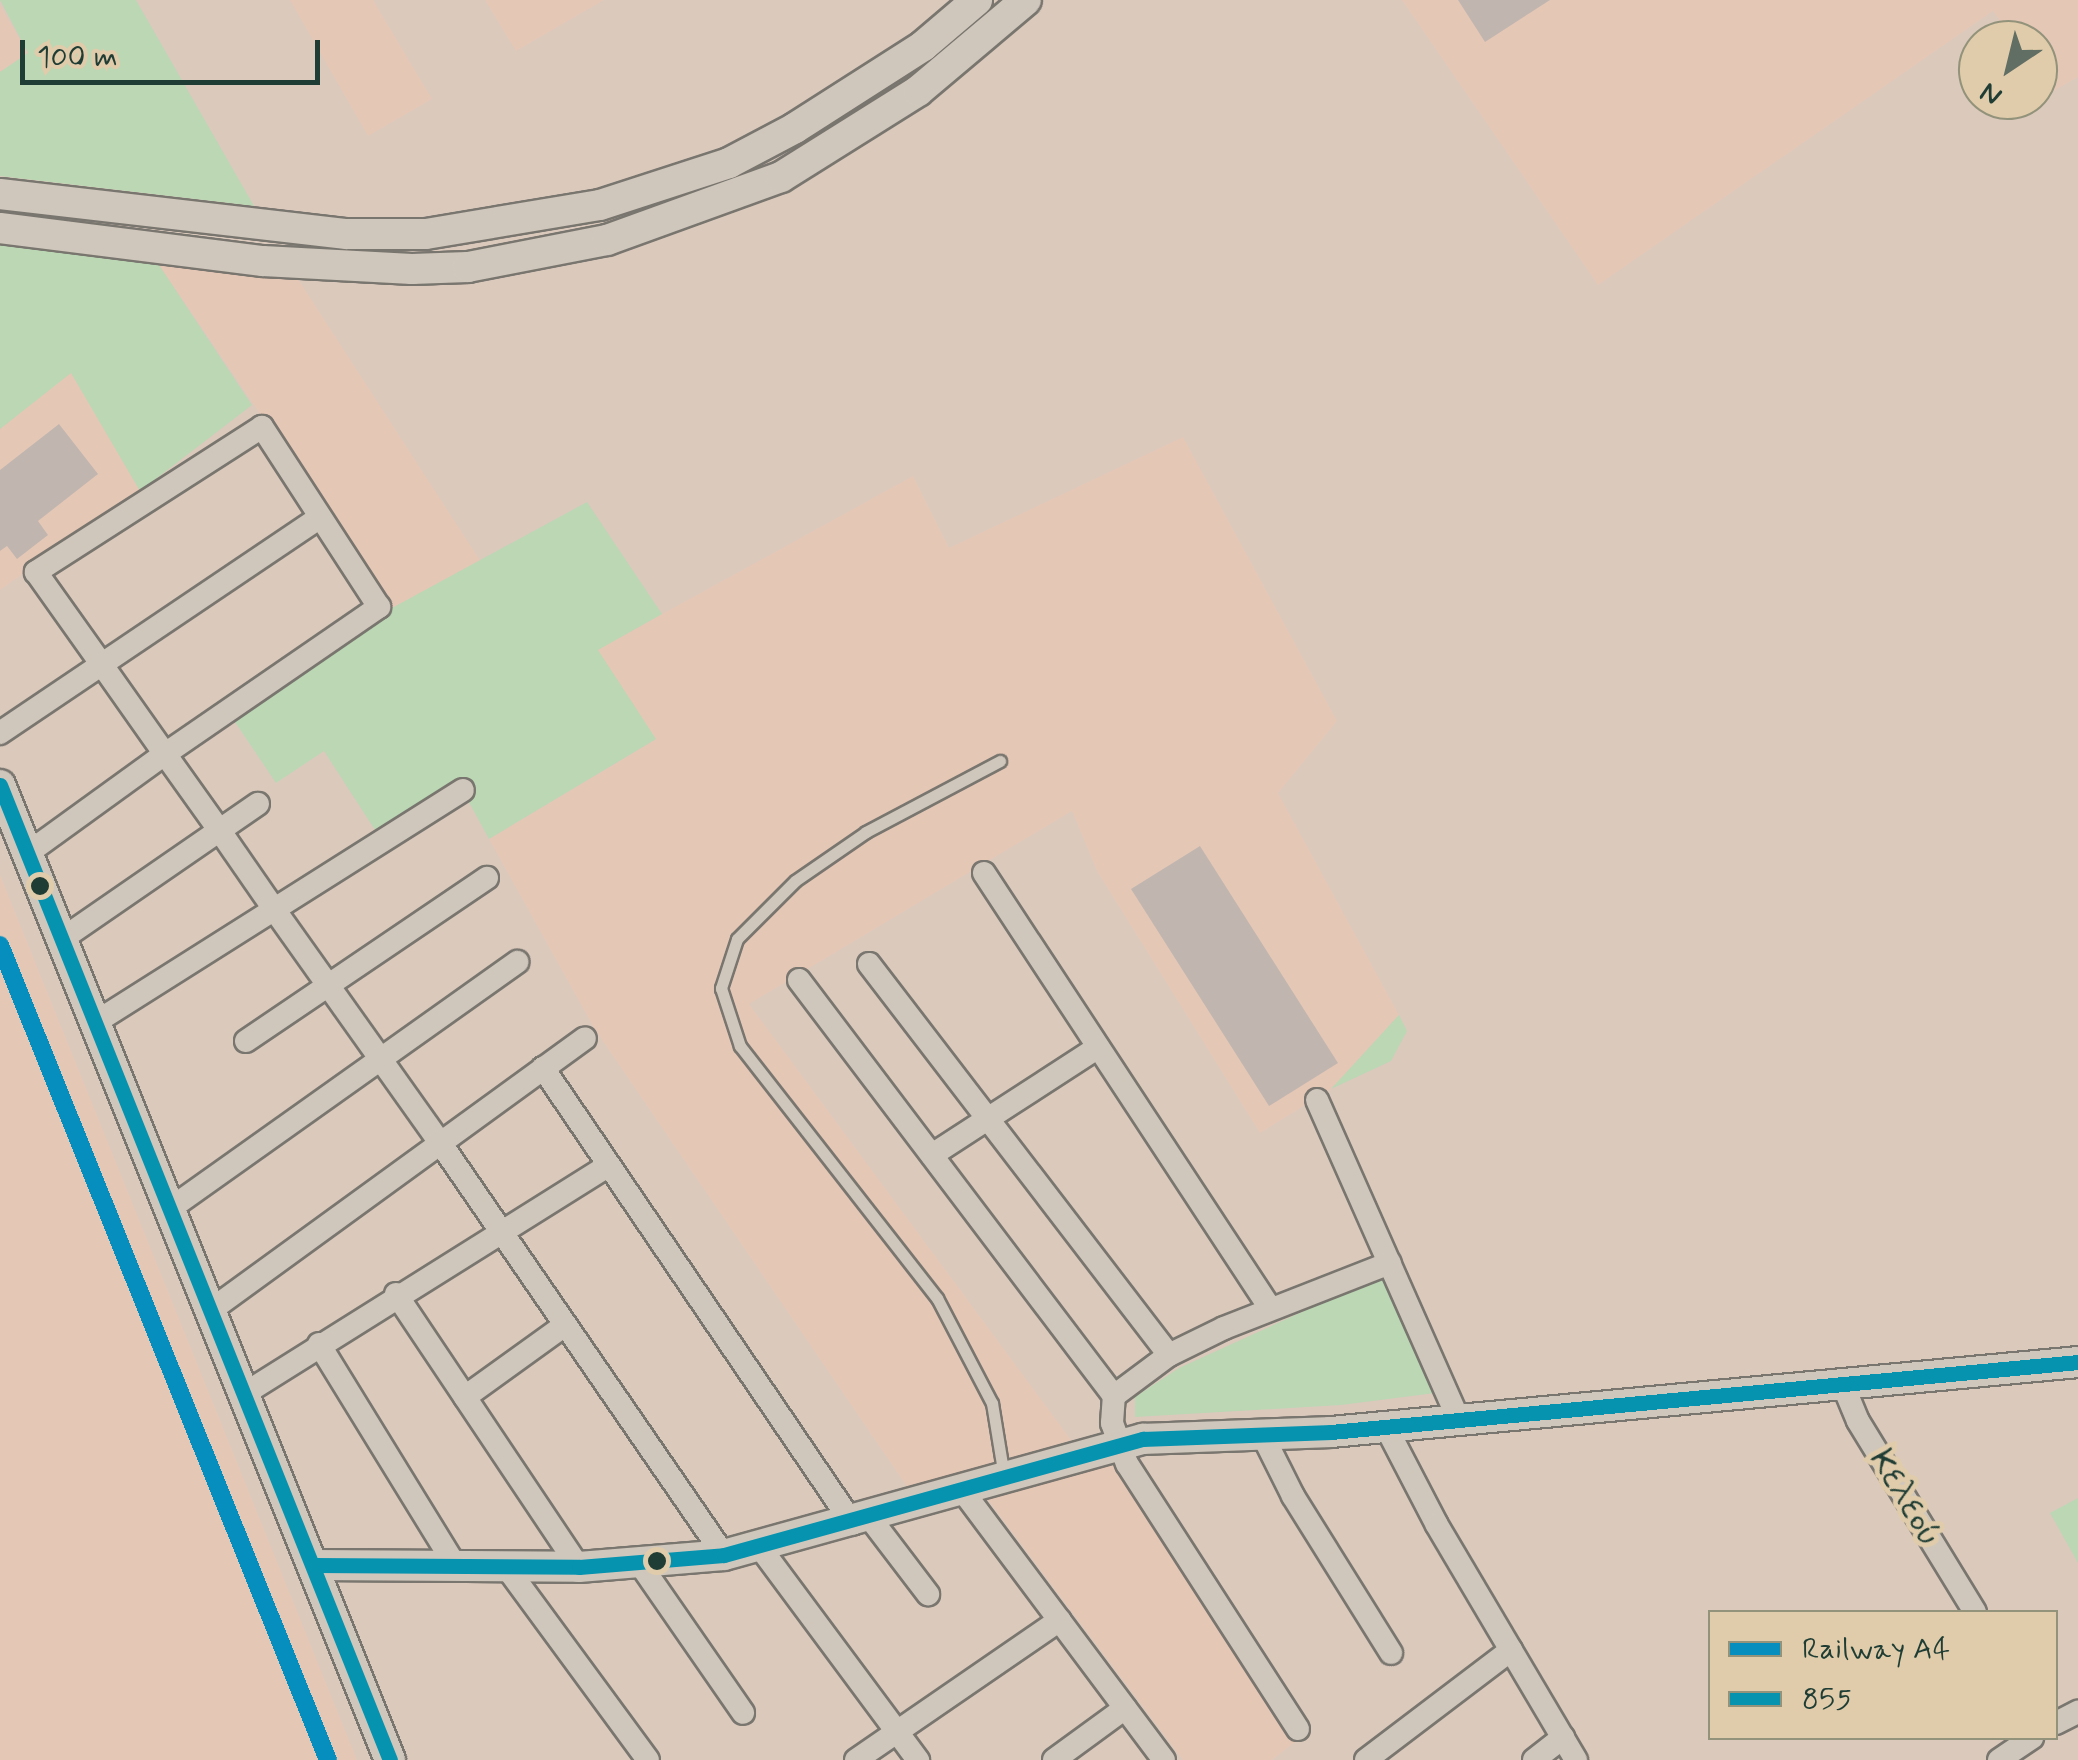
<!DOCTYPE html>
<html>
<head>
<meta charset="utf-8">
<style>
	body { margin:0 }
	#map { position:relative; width:2078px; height:1760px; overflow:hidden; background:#dbc9bc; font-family:Mynerve,sans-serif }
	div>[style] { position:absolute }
	.built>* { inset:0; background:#e5c7b6 }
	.green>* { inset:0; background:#bbd7b4 }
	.building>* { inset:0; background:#c1b6af }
	.roads { filter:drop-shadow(2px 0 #79766f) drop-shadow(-2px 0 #79766f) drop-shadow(0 2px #79766f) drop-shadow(0 -2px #79766f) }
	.service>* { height:11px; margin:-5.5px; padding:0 5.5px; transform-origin:5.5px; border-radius:5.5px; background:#d0c7bc }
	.minor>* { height:22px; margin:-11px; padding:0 11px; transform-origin:11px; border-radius:11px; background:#d0c7bc }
	.tertiary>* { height:30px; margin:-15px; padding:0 15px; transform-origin:15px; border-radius:15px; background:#d0c7bc }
	.bus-1>* { height:15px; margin:-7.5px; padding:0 7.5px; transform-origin:7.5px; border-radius:7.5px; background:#0693af }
	.rail-1>* { height:18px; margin:-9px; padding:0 9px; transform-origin:9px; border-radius:9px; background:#068fbe }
	.dots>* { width:28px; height:28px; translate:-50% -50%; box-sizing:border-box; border:5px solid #e0ccaa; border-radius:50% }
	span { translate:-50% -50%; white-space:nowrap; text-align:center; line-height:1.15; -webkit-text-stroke:10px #e0ccaa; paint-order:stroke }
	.street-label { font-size:35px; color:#1f3d34 }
	.legend { position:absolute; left:1708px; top:1610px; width:350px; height:130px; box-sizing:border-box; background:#e0ccaa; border:2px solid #93937b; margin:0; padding:12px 18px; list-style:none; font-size:30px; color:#1f3d34 }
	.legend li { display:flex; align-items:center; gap:20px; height:50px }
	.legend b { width:50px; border:2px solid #93937b }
	.north { position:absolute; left:1958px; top:20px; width:100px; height:100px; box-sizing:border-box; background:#e0ccaa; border:2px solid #93937b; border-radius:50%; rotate:215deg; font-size:28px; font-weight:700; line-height:40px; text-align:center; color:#1f3d34 }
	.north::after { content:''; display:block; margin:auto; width:35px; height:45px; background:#616e64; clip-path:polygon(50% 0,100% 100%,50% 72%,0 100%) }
	.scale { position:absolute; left:20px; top:40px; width:300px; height:45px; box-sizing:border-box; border:5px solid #1f3d34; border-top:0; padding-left:12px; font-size:30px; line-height:35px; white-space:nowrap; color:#1f3d34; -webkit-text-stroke:8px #e0ccaa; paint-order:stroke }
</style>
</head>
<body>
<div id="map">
	<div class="built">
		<div style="clip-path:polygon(290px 0,373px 0,432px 99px,368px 136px)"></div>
		<div style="clip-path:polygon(485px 0,604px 0,516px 51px)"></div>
		<div style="clip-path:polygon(1402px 0,2078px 0,2078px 77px,2050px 93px,2038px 75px,2038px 40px,2014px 40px,1993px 11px,1598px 285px)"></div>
		<div style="clip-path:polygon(0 5px,28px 53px,0 72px)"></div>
		<div style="clip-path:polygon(155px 259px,298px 279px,481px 562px,392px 608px)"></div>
		<div style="clip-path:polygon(71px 372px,140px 491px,0 590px,0 429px)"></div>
		<div style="clip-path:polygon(1183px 437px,1337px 721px,1278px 793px,1399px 1015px,1331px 1089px,1260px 1133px,1097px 871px,1072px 811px,749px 1004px,1071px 1440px,910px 1491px,594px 1028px,489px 839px,655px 740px,597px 650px,913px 476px,949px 548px)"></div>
		<div style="clip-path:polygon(0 875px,357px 1760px,0 1760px)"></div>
		<div style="clip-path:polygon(1111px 1459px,1295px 1742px,1272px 1760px,1183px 1760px,986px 1497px)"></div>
	</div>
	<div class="green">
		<div style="clip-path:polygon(0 0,136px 0,254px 206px,0 176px,0 72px,28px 53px)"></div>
		<div style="clip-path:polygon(0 242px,155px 259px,252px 405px,140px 491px,71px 373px,0 429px)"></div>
		<div style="clip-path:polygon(587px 502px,662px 614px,598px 650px,656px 739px,489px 839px,458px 782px,377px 833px,324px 751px,276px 783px,233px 719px,392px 608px)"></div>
		<div style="clip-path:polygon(1399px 1015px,1407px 1031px,1391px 1061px,1331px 1089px)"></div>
		<div style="clip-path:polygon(1381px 1276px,1435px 1393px,1341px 1405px,1135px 1417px,1135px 1397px,1179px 1368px)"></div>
		<div style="clip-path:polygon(2078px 1498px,2078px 1563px,2050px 1513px)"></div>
	</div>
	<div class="building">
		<div style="clip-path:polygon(1458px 0,1550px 0,1485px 42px)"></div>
		<div style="clip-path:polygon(59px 424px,98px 474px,38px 521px,48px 535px,17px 559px,7px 546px,0 551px,0 470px)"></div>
		<div style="clip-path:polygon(1200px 846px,1338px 1063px,1269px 1106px,1131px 889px)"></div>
	</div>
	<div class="roads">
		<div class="service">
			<div style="left:1000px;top:761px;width:152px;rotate:152.1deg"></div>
			<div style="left:866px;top:832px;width:86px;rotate:145.4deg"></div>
			<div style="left:795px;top:881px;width:82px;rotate:135deg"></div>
			<div style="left:737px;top:939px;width:52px;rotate:108.1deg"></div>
			<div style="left:721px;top:988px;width:61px;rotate:71.9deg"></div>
			<div style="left:740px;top:1046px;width:320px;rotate:52deg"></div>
			<div style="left:937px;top:1298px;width:119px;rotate:62.4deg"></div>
			<div style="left:992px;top:1403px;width:74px;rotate:80.7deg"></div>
		</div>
		<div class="minor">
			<div style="left:0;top:733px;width:385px;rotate:-34deg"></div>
			<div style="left:28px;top:853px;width:169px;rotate:-35.9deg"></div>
			<div style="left:165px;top:754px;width:260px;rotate:-34.5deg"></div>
			<div style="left:379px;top:607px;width:215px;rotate:-123deg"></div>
			<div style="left:262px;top:427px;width:269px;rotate:147.3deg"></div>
			<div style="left:36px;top:572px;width:110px;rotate:54.6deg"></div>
			<div style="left:100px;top:662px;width:113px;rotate:54.8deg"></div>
			<div style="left:165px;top:754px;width:95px;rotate:54.5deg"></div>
			<div style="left:220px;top:831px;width:95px;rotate:55.3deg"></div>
			<div style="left:274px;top:909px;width:285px;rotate:54.6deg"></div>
			<div style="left:439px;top:1141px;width:503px;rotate:55.46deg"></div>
			<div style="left:984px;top:873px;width:521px;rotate:56.68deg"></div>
			<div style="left:62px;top:939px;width:238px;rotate:-34.6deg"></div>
			<div style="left:869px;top:964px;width:493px;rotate:52.5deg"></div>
			<div style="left:799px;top:980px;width:522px;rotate:52.87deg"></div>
			<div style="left:96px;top:1022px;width:434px;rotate:-32.3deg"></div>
			<div style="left:246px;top:1041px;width:291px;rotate:-34.1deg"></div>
			<div style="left:543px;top:1068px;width:551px;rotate:55.79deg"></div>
			<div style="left:1317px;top:1100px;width:350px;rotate:66.1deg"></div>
			<div style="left:932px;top:1155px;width:198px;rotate:-33deg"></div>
			<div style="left:171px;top:1208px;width:425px;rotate:-35.4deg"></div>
			<div style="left:396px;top:1294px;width:329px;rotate:56.2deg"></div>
			<div style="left:211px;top:1310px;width:462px;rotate:-36deg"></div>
			<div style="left:319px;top:1344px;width:256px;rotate:58.4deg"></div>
			<div style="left:1841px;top:1380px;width:44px;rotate:67.5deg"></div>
			<div style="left:1858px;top:1421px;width:224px;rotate:58.5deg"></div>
			<div style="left:244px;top:1394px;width:427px;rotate:-32.1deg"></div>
			<div style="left:465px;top:1397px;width:123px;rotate:-35.8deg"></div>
			<div style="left:1386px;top:1427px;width:110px;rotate:62.5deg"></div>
			<div style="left:1437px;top:1525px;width:273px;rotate:59.4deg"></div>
			<div style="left:1262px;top:1434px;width:69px;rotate:63.4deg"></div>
			<div style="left:1293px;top:1496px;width:185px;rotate:58deg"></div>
			<div style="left:962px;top:1490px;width:337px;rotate:53.2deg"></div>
			<div style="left:870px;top:1518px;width:96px;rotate:52.7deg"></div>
			<div style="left:759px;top:1546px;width:267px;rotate:53.4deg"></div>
			<div style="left:504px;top:1564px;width:243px;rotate:53.7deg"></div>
			<div style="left:640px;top:1564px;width:181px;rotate:55.3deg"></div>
			<div style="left:2056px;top:1723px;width:25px;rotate:-27deg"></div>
			<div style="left:1298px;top:1729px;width:315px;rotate:-122.8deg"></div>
			<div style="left:1127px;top:1464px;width:44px;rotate:-110.1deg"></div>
			<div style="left:1112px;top:1423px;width:27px;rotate:-86deg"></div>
			<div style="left:1114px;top:1396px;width:69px;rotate:-36.7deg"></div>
			<div style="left:1169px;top:1355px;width:61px;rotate:-26.1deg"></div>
			<div style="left:1224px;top:1328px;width:178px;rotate:-21.4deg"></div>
			<div style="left:856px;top:1760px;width:247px;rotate:-34.5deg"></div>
			<div style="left:1054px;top:1760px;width:88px;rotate:-36.2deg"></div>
			<div style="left:1366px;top:1760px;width:182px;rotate:-37.2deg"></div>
			<div style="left:1534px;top:1760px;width:37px;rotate:-38deg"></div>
			<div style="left:1999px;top:1760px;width:40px;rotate:-34deg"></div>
		</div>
		<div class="tertiary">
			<div style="left:0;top:194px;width:349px;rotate:6.6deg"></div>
			<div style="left:347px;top:234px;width:79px"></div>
			<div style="left:426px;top:234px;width:176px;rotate:-9.5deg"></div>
			<div style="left:600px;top:205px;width:136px;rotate:-18deg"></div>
			<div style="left:729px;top:163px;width:75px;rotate:-27.9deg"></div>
			<div style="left:795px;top:128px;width:152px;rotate:-32.6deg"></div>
			<div style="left:923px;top:46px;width:71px;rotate:-40.4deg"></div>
			<div style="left:0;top:228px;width:265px;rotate:7.2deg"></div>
			<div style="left:263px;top:261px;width:149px;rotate:3.1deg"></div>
			<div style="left:412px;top:269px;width:56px;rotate:-2deg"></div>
			<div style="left:468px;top:267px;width:142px;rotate:-11deg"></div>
			<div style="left:607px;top:240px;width:185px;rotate:-19.9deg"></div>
			<div style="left:781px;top:177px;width:162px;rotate:-32.1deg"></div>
			<div style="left:918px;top:91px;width:141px;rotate:-40.1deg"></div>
			<div style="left:0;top:785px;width:1050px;rotate:68.2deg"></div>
			<div style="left:314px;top:1565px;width:265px;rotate:0.4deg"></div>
			<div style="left:579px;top:1567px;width:145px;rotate:-4.7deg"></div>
			<div style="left:724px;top:1555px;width:435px;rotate:-15.5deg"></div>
			<div style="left:1143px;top:1439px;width:188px;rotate:-2.1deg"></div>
			<div style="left:1331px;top:1432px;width:750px;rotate:-5.35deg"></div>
		</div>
	</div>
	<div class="bus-1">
		<div style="left:0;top:785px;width:1050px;rotate:68.2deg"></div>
		<div style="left:314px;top:1565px;width:265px;rotate:0.4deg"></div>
		<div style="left:579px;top:1567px;width:145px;rotate:-4.7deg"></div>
		<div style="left:724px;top:1555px;width:435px;rotate:-15.5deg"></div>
		<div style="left:1143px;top:1439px;width:188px;rotate:-2.1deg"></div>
		<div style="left:1331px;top:1432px;width:750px;rotate:-5.35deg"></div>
	</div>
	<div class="rail-1">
		<div style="left:0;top:945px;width:879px;rotate:68.08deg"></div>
	</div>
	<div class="dots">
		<div style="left:40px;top:886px;background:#1f3d34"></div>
		<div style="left:657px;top:1561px;background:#1f3d34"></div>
	</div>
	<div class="street-label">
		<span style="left:1905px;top:1498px;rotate:59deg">Κελεού</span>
	</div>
	<ul class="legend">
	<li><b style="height:12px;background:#068fbe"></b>Railway A4</li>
	<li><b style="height:12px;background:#0693af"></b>855</li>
	</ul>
	<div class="north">N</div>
	<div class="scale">100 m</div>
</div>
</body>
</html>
